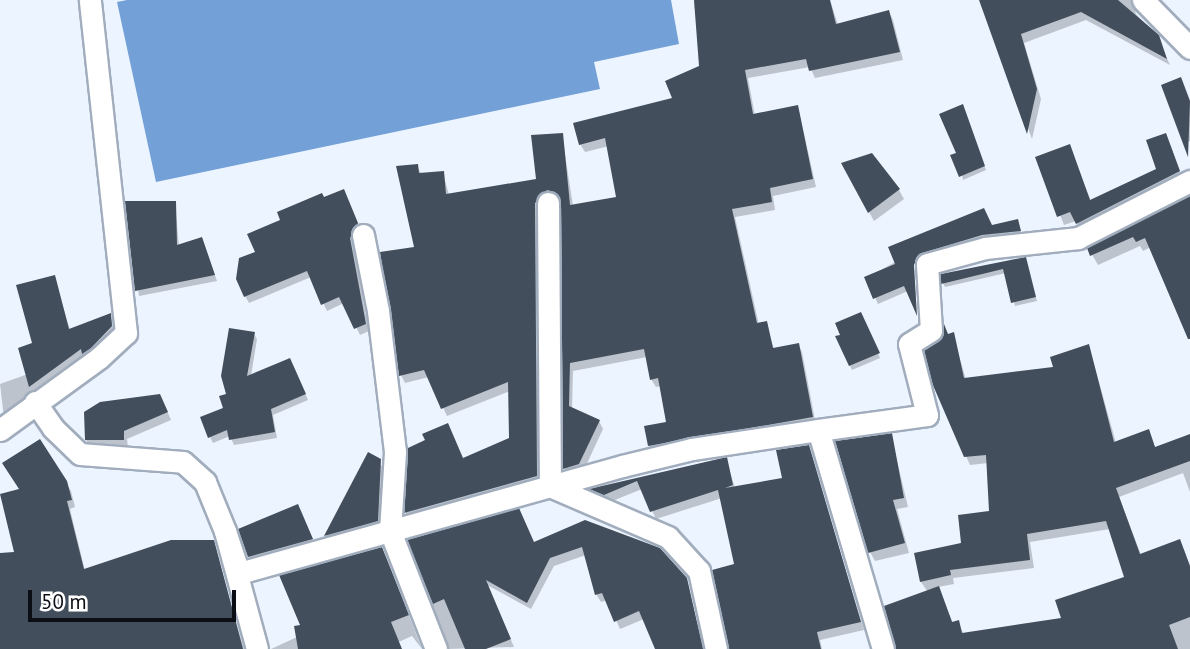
<!DOCTYPE html>
<html>
<head>
<meta charset="utf-8">
<style>
	body { margin:0 }
	#map { position:relative; width:1190px; height:649px; overflow:hidden; background:#ecf4ff; font-family:"PT Sans",sans-serif }
	div>[style] { position:absolute }
	.water>* { inset:0; background:#74a0d8 }
	.shadow>* { inset:0; background:#0003 }
	.building>* { inset:0; background:#434e5c }
	.roads { filter:drop-shadow(2px 0 #a1adbd) drop-shadow(-2px 0 #a1adbd) drop-shadow(0 2px #a1adbd) drop-shadow(0 -2px #a1adbd) }
	.street>* { height:21px; margin:-10.5px; padding:0 10.5px; transform-origin:10.5px; border-radius:10.5px; background:#fff }
	span { translate:-50% -50%; white-space:nowrap; text-align:center; line-height:1.15; -webkit-text-stroke:7px #fff; paint-order:stroke }
	.scale { position:absolute; left:28px; top:590px; width:208px; height:32px; box-sizing:border-box; border:4px solid #0b0f15; border-top:0; padding-left:9px; font-size:21px; line-height:24px; white-space:nowrap; color:#0b0f15; -webkit-text-stroke:5px #fff; paint-order:stroke }
</style>
</head>
<body>
<div id="map">
	<div class="water">
		<div style="clip-path:polygon(127px 0,671px 0,679px 44px,594px 62px,600px 89px,156px 182px,117px 2px)"></div>
	</div>
	<div class="shadow">
		<div style="clip-path:polygon(694px 0,830px 0,838px 25px,889px 12px,893px 20px,903px 60px,815px 78px,810px 67px,748px 78px,755px 116px,798px 107px,816px 187px,773px 196px,775px 210px,735px 217px,759px 325px,766px 323px,774px 349px,798px 344px,802px 352px,816px 425px,654px 453px,649px 446px,668px 423px,661px 386px,656px 387px,651px 379px,647px 357px,573px 371px,572px 409px,599px 421px,603px 429px,583px 472px,569px 476px,565px 468px,561px 199px,546px 199px,540px 484px,410px 520px,406px 513px,409px 449px,427px 441px,464px 460px,511px 440px,510px 391px,447px 416px,429px 377px,405px 383px,401px 375px,416px 248px,417px 166px,422px 175px,443px 173px,449px 195px,538px 181px,562px 135px,573px 206px,618px 198px,609px 146px,585px 152px,580px 144px,674px 99px,701px 67px)"></div>
		<div style="clip-path:polygon(980px 0,1140px 0,1134px 6px,1136px 14px,1157px 36px,1170px 65px,1086px 20px,1024px 43px,1041px 99px,1032px 139px)"></div>
		<div style="clip-path:polygon(1190px 101px,1190px 141px,1185px 143px,1189px 102px)"></div>
		<div style="clip-path:polygon(964px 110px,986px 170px,963px 180px,958px 154px)"></div>
		<div style="clip-path:polygon(1170px 144px,1183px 181px,1082px 232px,1076px 221px,1064px 225px,1038px 158px,1069px 146px,1091px 201px,1158px 170px)"></div>
		<div style="clip-path:polygon(843px 164px,899px 190px,904px 199px,874px 221px)"></div>
		<div style="clip-path:polygon(347px 198px,361px 231px,353px 245px,369px 331px,360px 335px,344px 303px,327px 311px,311px 277px,249px 303px,245px 296px,257px 253px,324px 199px)"></div>
		<div style="clip-path:polygon(1190px 198px,1190px 330px,1151px 247px,1143px 251px,1140px 246px,1098px 265px,1089px 249px)"></div>
		<div style="clip-path:polygon(127px 203px,175px 203px,179px 246px,204px 244px,217px 281px,139px 296px)"></div>
		<div style="clip-path:polygon(985px 213px,993px 234px,1017px 221px,1023px 237px,921px 260px,916px 272px,919px 316px,915px 256px,908px 291px,878px 304px,866px 278px)"></div>
		<div style="clip-path:polygon(1025px 259px,1037px 301px,1015px 306px,1006px 273px,945px 287px,943px 283px)"></div>
		<div style="clip-path:polygon(54px 277px,70px 330px,110px 316px,116px 335px,4px 418px,0 384px,28px 374px)"></div>
		<div style="clip-path:polygon(863px 318px,880px 358px,852px 370px,837px 337px)"></div>
		<div style="clip-path:polygon(254px 334px,257px 339px,251px 376px,293px 365px,308px 400px,273px 415px,277px 438px,234px 445px,230px 436px,213px 443px,210px 437px)"></div>
		<div style="clip-path:polygon(evenodd,953px 334px,966px 380px,1056px 369px,1089px 346px,1116px 443px,1152px 440px,1156px 449px,1190px 437px,1190px 492px,1183px 473px,1119px 497px,1141px 555px,1179px 542px,1184px 550px,1190px 566px,1190px 649px,897px 649px,928px 592px,921px 582px,991px 513px,988px 463px,970px 465px,966px 456px,949px 336px,953px 334px,1110px 529px,1126px 578px,1064px 619px,964px 635px,958px 622px,953px 623px,938px 587px,954px 584px,953px 578px,1034px 568px,1030px 542px,1110px 529px)"></div>
		<div style="clip-path:polygon(164px 404px,171px 420px,127px 439px,128px 448px,91px 448px,86px 440px)"></div>
		<div style="clip-path:polygon(891px 435px,908px 507px,897px 509px,909px 553px,875px 561px,870px 552px)"></div>
		<div style="clip-path:polygon(40px 442px,71px 491px,75px 507px,70px 509px,85px 571px,213px 541px,244px 649px,0 649px,0 585px,30px 575px,21px 490px)"></div>
		<div style="clip-path:polygon(808px 447px,864px 630px,820px 640px,822px 649px,729px 649px,736px 565px,722px 498px,656px 519px,642px 489px,610px 502px,592px 490px,726px 459px,735px 488px,784px 479px)"></div>
		<div style="clip-path:polygon(369px 454px,385px 469px,381px 529px,330px 543px,326px 536px)"></div>
		<div style="clip-path:polygon(298px 506px,317px 548px,254px 565px,249px 556px)"></div>
		<div style="clip-path:polygon(585px 522px,686px 579px,704px 649px,657px 649px,644px 619px,620px 629px,607px 600px,601px 602px,596px 594px,586px 555px,554px 566px,531px 609px,487px 585px,514px 647px,448px 649px,410px 541px,534px 544px)"></div>
		<div style="clip-path:polygon(386px 557px,422px 649px,412px 636px,383px 649px,271px 649px,297px 637px,303px 626px)"></div>
	</div>
	<div class="building">
		<div style="clip-path:polygon(694px 0,830px 0,836px 24px,889px 10px,900px 52px,809px 71px,806px 59px,745px 70px,753px 114px,798px 105px,813px 179px,770px 188px,772px 202px,732px 209px,757px 323px,767px 321px,773px 348px,799px 343px,813px 417px,648px 446px,644px 426px,666px 422px,658px 378px,650px 380px,644px 349px,570px 363px,569px 406px,600px 420px,579px 464px,563px 469px,561px 203px,555px 192px,547px 190px,535px 203px,537px 476px,404px 513px,408px 448px,425px 440px,422px 434px,448px 423px,463px 458px,509px 438px,508px 382px,441px 409px,424px 370px,399px 376px,380px 252px,414px 247px,396px 166px,418px 164px,419px 173px,444px 171px,446px 194px,536px 179px,531px 135px,563px 133px,570px 205px,616px 197px,605px 138px,579px 145px,573px 123px,672px 98px,665px 81px,699px 66px)"></div>
		<div style="clip-path:polygon(979px 0,1118px 0,1159px 35px,1167px 59px,1081px 12px,1021px 34px,1037px 89px,1027px 134px)"></div>
		<div style="clip-path:polygon(1181px 77px,1190px 101px,1188px 157px,1161px 85px)"></div>
		<div style="clip-path:polygon(963px 104px,985px 166px,959px 177px,950px 155px,956px 153px,939px 114px)"></div>
		<div style="clip-path:polygon(1166px 133px,1180px 171px,1076px 224px,1070px 212px,1057px 217px,1035px 157px,1070px 144px,1090px 200px,1156px 169px,1146px 140px)"></div>
		<div style="clip-path:polygon(872px 153px,900px 189px,868px 213px,841px 163px)"></div>
		<div style="clip-path:polygon(344px 189px,358px 223px,350px 238px,366px 324px,354px 329px,339px 297px,321px 305px,307px 271px,244px 297px,236px 279px,239px 258px,255px 252px,247px 234px,280px 220px,277px 212px,322px 193px,324px 197px)"></div>
		<div style="clip-path:polygon(1190px 196px,1190px 339px,1188px 339px,1145px 238px,1136px 242px,1133px 237px,1090px 256px,1087px 248px)"></div>
		<div style="clip-path:polygon(125px 201px,176px 201px,177px 245px,202px 237px,215px 275px,135px 291px)"></div>
		<div style="clip-path:polygon(984px 208px,992px 225px,1018px 219px,1021px 231px,982px 235px,919px 254px,914px 265px,917px 316px,904px 286px,873px 299px,864px 277px,895px 264px,888px 247px)"></div>
		<div style="clip-path:polygon(1026px 257px,1036px 297px,1011px 303px,1003px 269px,941px 284px,941px 274px)"></div>
		<div style="clip-path:polygon(55px 275px,69px 329px,111px 313px,112px 326px,91px 348px,82px 354px,81px 349px,29px 387px,18px 348px,32px 343px,16px 285px)"></div>
		<div style="clip-path:polygon(861px 312px,880px 353px,849px 366px,835px 336px,840px 335px,835px 323px)"></div>
		<div style="clip-path:polygon(944px 324px,948px 334px,954px 332px,964px 378px,1053px 367px,1050px 357px,1089px 344px,1114px 442px,1149px 429px,1155px 447px,1190px 434px,1190px 461px,1116px 488px,1140px 554px,1180px 539px,1190px 566px,1190px 617px,1169px 625px,1178px 649px,896px 649px,884px 606px,939px 586px,952px 622px,959px 620px,962px 633px,1061px 618px,1055px 600px,1124px 577px,1106px 521px,1027px 534px,1030px 560px,950px 570px,951px 575px,920px 582px,914px 553px,961px 543px,958px 515px,989px 511px,986px 455px,964px 457px,932px 383px,924px 350px,942px 337px)"></div>
		<div style="clip-path:polygon(229px 328px,255px 332px,247px 376px,290px 358px,306px 394px,271px 409px,275px 432px,229px 440px,227px 430px,208px 438px,200px 417px,223px 408px,219px 396px,226px 394px,221px 376px)"></div>
		<div style="clip-path:polygon(160px 394px,168px 412px,124px 431px,124px 440px,85px 440px,84px 412px,100px 402px)"></div>
		<div style="clip-path:polygon(892px 433px,904px 498px,893px 500px,905px 543px,868px 553px,835px 441px)"></div>
		<div style="clip-path:polygon(40px 439px,67px 481px,72px 500px,67px 501px,84px 569px,171px 540px,214px 540px,243px 649px,0 649px,0 553px,14px 552px,0 494px,19px 489px,2px 463px)"></div>
		<div style="clip-path:polygon(809px 445px,861px 622px,817px 632px,821px 649px,729px 649px,712px 570px,734px 564px,718px 490px,650px 512px,637px 481px,604px 495px,589px 489px,727px 457px,733px 485px,725px 488px,782px 478px,776px 450px)"></div>
		<div style="clip-path:polygon(368px 452px,381px 459px,378px 521px,324px 536px)"></div>
		<div style="clip-path:polygon(298px 504px,313px 539px,248px 557px,238px 529px)"></div>
		<div style="clip-path:polygon(519px 508px,534px 542px,585px 520px,660px 548px,687px 578px,703px 649px,655px 649px,639px 611px,614px 622px,602px 593px,595px 595px,582px 547px,550px 558px,527px 603px,486px 580px,511px 639px,486px 649px,465px 649px,444px 599px,433px 604px,407px 540px)"></div>
		<div style="clip-path:polygon(382px 547px,409px 615px,391px 622px,402px 649px,298px 649px,294px 626px,300px 625px,279px 575px)"></div>
	</div>
	<div class="roads">
		<div class="street">
			<div style="left:1143px;top:0;width:67px;rotate:45.6deg"></div>
			<div style="left:548px;top:203px;width:283px;rotate:89.6deg"></div>
			<div style="left:550px;top:486px;width:129px;rotate:23.4deg"></div>
			<div style="left:668px;top:537px;width:46px;rotate:47.6deg"></div>
			<div style="left:699px;top:571px;width:80px;rotate:77.7deg"></div>
			<div style="left:363px;top:235px;width:77px;rotate:78.8deg"></div>
			<div style="left:378px;top:311px;width:142px;rotate:83.1deg"></div>
			<div style="left:395px;top:452px;width:79px;rotate:93.6deg"></div>
			<div style="left:390px;top:531px;width:127px;rotate:68.7deg"></div>
			<div style="left:35px;top:402px;width:32px;rotate:55deg"></div>
			<div style="left:53px;top:428px;width:37px;rotate:44deg"></div>
			<div style="left:80px;top:454px;width:103px;rotate:4.4deg"></div>
			<div style="left:183px;top:462px;width:30px;rotate:42deg"></div>
			<div style="left:205px;top:482px;width:53px;rotate:67.8deg"></div>
			<div style="left:225px;top:531px;width:122px;rotate:74.8deg"></div>
			<div style="left:0;top:430px;width:122px;rotate:-36deg"></div>
			<div style="left:99px;top:358px;width:37px;rotate:-43deg"></div>
			<div style="left:126px;top:333px;width:335px;rotate:-96.2deg"></div>
			<div style="left:225px;top:531px;width:44px;rotate:71.6deg"></div>
			<div style="left:239px;top:573px;width:398px;rotate:-15.6deg"></div>
			<div style="left:622px;top:466px;width:72px;rotate:-13.7deg"></div>
			<div style="left:692px;top:449px;width:127px;rotate:-8.6deg"></div>
			<div style="left:883px;top:649px;width:228px;rotate:-106.5deg"></div>
			<div style="left:818px;top:430px;width:110px;rotate:-7.8deg"></div>
			<div style="left:927px;top:415px;width:73px;rotate:-104.2deg"></div>
			<div style="left:909px;top:344px;width:26px;rotate:-32deg"></div>
			<div style="left:931px;top:330px;width:66px;rotate:-93.5deg"></div>
			<div style="left:927px;top:264px;width:60px;rotate:-15.4deg"></div>
			<div style="left:985px;top:248px;width:94px;rotate:-6.1deg"></div>
			<div style="left:1078px;top:238px;width:126px;rotate:-27deg"></div>
		</div>
	</div>
	<div class="scale">50 m</div>
</div>
</body>
</html>
